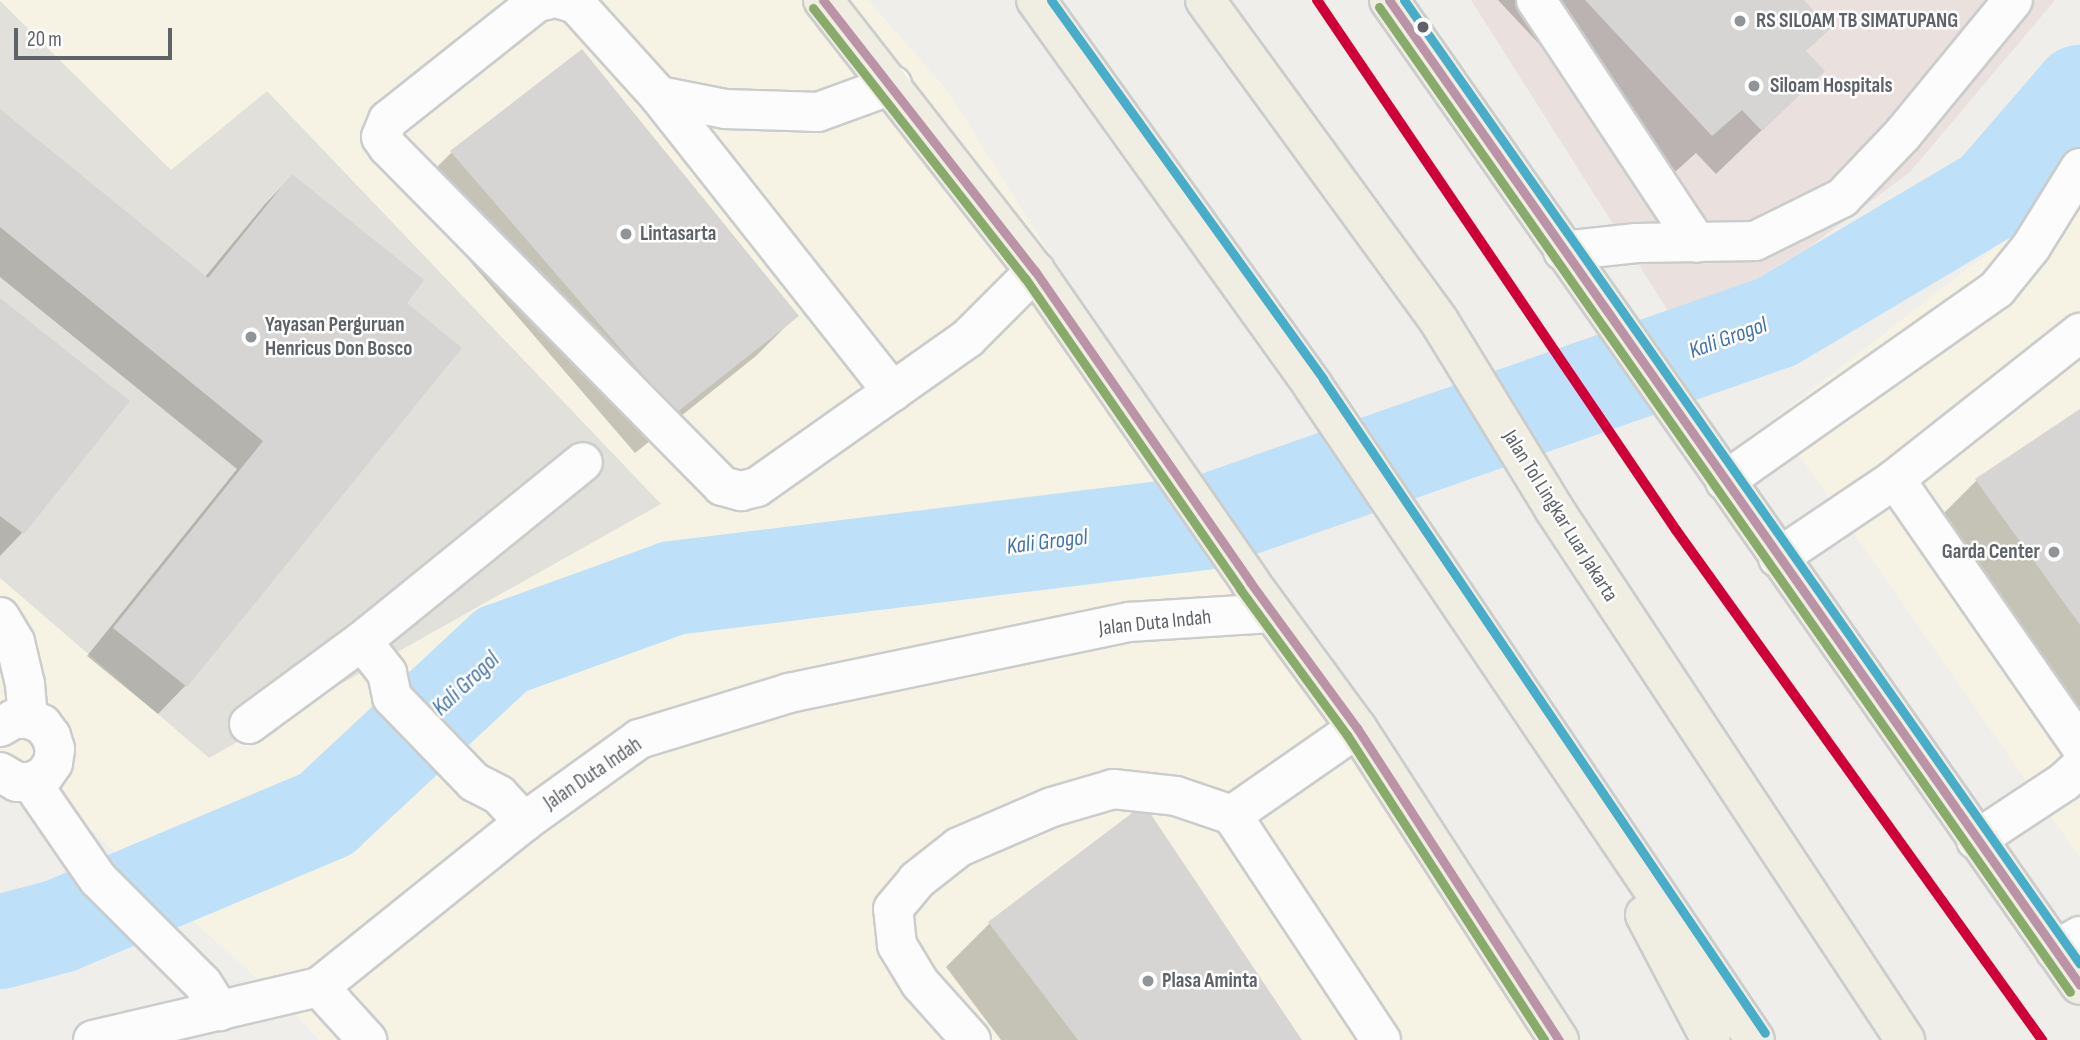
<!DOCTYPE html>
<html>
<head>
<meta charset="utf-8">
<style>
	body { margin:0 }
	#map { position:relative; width:2080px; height:1040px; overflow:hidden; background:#efeeea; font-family:"Sofia Sans Condensed",sans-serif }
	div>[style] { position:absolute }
	.commercial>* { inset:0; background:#f7f3e4 }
	.education>* { inset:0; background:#e2e0da }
	.medical>* { inset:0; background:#eae0de }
	.shadow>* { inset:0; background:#0003 }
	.river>* { height:94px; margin:-47px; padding:0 47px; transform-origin:47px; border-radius:47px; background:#bfe0f9 }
	.building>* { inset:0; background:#d6d5d3 }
	.roads { filter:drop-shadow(2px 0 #cbcccc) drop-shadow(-2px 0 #cbcccc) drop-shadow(0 2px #cbcccc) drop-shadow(0 -2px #cbcccc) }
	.minor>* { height:38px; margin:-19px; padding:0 19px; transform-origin:19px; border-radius:19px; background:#fdfcfc }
	.highway>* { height:38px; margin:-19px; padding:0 19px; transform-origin:19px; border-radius:19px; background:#f0ede3 }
	.bus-1>* { height:9px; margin:-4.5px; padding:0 4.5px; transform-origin:4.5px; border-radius:4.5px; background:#bb93a6 }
	.bus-2>* { height:9px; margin:-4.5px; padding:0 4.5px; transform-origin:4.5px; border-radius:4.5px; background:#88ab6c }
	.bus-3>* { height:9px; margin:-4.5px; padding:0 4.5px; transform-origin:4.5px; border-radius:4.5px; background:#48adc8 }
	.metro-1>* { height:10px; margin:-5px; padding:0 5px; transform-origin:5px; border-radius:5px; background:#ce0037 }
	.dots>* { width:19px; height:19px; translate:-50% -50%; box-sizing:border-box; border:4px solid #fff; border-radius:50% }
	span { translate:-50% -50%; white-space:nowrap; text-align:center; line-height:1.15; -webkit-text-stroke:5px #fff; paint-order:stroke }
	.poi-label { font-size:21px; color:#5f6368; font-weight:700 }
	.left { translate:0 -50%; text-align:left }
	.right { translate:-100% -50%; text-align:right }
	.street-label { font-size:21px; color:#5f6368 }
	.water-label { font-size:23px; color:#4174aa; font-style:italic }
	.scale { position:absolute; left:14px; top:28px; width:158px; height:32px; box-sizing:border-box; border:4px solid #5f6368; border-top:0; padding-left:9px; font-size:21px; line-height:24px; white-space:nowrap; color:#5f6368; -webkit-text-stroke:5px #fff; paint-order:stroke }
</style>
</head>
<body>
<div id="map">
	<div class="commercial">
		<div style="clip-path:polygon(0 0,868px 0,947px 90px,1545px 1040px,319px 1040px,279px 998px,0 749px)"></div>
		<div style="clip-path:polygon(2080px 145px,2080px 858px,1774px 419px,2021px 227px)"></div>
	</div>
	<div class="education">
		<div style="clip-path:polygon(0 1px,171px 170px,267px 91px,661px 504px,209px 758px,0 578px)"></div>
	</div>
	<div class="medical">
		<div style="clip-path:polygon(1471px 0,2055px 0,1910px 172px,1808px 248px,1677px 325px)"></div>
	</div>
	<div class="shadow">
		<div style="clip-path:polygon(1498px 0,1801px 0,1805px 52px,1823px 71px,1716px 174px,1696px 153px,1666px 180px)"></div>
		<div style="clip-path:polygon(582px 52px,796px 316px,756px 356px,635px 453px,411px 193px,451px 153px)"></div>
		<div style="clip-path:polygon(0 112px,205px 277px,265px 204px,292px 176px,404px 303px,459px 348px,185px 686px,158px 714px,87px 656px,237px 469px,0 277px)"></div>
		<div style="clip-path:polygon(0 300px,128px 401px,22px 533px,0 556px)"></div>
		<div style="clip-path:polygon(2080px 411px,2080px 730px,1932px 525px,1976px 481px)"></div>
		<div style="clip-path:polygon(990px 923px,1300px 1040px,1001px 1040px,946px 967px)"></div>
	</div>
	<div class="river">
		<div style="left:0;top:942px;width:62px;rotate:-14.9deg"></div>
		<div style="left:60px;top:926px;width:289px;rotate:-22.8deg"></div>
		<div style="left:326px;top:814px;width:241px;rotate:-43deg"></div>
		<div style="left:502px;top:650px;width:182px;rotate:-19.9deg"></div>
		<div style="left:673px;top:588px;width:534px;rotate:-6.99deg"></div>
		<div style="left:1203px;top:523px;width:607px;rotate:-19.33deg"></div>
		<div style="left:1776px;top:322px;width:251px;rotate:-30.7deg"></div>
		<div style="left:1992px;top:194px;width:135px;rotate:-49.2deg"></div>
	</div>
	<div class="building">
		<div style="clip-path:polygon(1585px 0,1804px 0,1830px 29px,1806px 51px,1825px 71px,1762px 131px,1742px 110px,1712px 136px)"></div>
		<div style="clip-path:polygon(582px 49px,799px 316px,676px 413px,450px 151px)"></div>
		<div style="clip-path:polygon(0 109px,208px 278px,292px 174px,424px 280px,407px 303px,462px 348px,187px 687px,113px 628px,263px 441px,0 227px)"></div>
		<div style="clip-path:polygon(0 298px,130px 401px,24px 534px,0 516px)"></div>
		<div style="clip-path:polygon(2080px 409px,2080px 625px,1975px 479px)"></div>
		<div style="clip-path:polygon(1144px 804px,1302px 1040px,1078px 1040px,988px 922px)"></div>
	</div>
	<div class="roads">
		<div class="minor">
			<div style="left:547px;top:0;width:10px;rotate:169deg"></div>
			<div style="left:537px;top:2px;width:190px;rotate:141.6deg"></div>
			<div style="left:388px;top:120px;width:18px;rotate:112deg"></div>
			<div style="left:381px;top:137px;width:12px;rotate:55deg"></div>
			<div style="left:388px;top:147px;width:476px;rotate:45.4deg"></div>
			<div style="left:722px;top:486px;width:20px;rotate:15deg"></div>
			<div style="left:741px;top:491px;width:16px;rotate:-14deg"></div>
			<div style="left:757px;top:487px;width:258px;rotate:-35.2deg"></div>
			<div style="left:968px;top:338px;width:95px;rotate:-45deg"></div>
			<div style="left:563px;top:0;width:14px;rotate:17deg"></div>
			<div style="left:576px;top:4px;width:124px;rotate:47.9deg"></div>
			<div style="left:659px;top:96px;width:67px;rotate:11.1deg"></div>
			<div style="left:725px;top:109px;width:93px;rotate:1.8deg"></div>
			<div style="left:818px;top:112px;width:79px;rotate:-20deg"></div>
			<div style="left:1536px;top:0;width:291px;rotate:56.5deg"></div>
			<div style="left:659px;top:96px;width:377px;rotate:51.7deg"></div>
			<div style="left:1563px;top:251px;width:74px;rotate:-6.2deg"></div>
			<div style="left:1637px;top:243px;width:118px;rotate:-1deg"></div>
			<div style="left:1755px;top:241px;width:97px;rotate:-26.3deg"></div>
			<div style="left:1842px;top:198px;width:88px;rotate:-46.4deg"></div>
			<div style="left:1903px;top:134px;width:173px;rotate:-50.6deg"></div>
			<div style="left:1895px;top:479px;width:324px;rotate:55.2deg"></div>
			<div style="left:1725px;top:481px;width:333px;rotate:-35.2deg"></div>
			<div style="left:1997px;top:289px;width:54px;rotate:-51deg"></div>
			<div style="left:2031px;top:247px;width:93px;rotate:-58.2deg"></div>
			<div style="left:1778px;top:558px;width:141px;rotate:-34deg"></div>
			<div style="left:1895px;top:479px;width:236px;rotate:-38.3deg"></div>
			<div style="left:0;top:617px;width:29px;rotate:59deg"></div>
			<div style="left:15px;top:642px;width:43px;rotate:76.6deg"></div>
			<div style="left:25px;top:684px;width:35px;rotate:85deg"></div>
			<div style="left:362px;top:641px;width:41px;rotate:52deg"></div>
			<div style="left:387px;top:673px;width:25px;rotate:78deg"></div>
			<div style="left:392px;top:697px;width:118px;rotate:46deg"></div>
			<div style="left:474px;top:782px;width:28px;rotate:27deg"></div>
			<div style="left:499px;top:795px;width:37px;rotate:47deg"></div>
			<div style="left:249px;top:724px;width:140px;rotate:-36.3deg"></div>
			<div style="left:362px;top:641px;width:284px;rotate:-39deg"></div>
			<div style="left:0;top:727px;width:16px;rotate:-30deg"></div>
			<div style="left:14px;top:719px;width:14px"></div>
			<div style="left:28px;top:719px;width:15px;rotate:20deg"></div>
			<div style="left:42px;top:724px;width:15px;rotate:53deg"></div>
			<div style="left:51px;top:736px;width:14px;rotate:73deg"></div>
			<div style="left:55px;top:749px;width:14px;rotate:98deg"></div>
			<div style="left:53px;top:763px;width:16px;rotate:125deg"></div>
			<div style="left:44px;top:776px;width:14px;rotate:155deg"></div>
			<div style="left:31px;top:782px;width:14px;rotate:180deg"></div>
			<div style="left:17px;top:782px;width:20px;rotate:-150deg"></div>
			<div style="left:31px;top:782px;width:118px;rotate:55.4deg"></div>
			<div style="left:98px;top:879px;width:148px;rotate:45deg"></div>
			<div style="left:203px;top:984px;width:32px;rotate:58deg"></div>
			<div style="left:1232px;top:815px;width:152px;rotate:-34.8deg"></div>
			<div style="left:1976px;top:840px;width:105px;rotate:-33.4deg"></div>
			<div style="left:2064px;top:782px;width:22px;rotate:-43deg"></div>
			<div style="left:2055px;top:950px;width:29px;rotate:-29deg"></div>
			<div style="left:319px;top:987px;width:72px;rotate:47.8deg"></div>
			<div style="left:93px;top:1040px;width:232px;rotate:-13.2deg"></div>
			<div style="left:319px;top:987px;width:263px;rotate:-38.8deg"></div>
			<div style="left:524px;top:822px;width:142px;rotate:-35.8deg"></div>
			<div style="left:639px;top:739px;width:157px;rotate:-17deg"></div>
			<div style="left:789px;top:693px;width:347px;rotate:-11.8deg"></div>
			<div style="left:1129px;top:622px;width:143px;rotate:-3.6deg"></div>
			<div style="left:971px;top:1040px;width:76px;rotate:-131.8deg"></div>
			<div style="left:920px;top:983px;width:44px;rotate:-121.2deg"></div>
			<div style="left:897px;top:945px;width:36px;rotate:-96deg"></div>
			<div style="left:893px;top:909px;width:38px;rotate:-50deg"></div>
			<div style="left:917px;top:880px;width:53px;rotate:-38.2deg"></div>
			<div style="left:959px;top:847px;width:101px;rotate:-23.3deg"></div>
			<div style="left:1052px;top:807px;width:64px;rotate:-16.4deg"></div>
			<div style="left:1113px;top:789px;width:63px;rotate:6.3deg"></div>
			<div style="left:1176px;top:796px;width:59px;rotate:18.7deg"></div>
			<div style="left:1232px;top:815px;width:270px;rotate:56.5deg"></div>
		</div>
		<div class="highway">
			<div style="left:823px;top:0;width:344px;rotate:52deg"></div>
			<div style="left:1035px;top:271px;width:378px;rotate:55.3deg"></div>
			<div style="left:1250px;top:582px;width:181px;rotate:53.8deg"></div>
			<div style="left:1357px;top:728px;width:372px;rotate:57.1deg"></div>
			<div style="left:1036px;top:0;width:475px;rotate:54.3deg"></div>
			<div style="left:1313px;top:386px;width:789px;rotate:55.95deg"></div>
			<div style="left:1205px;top:0;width:397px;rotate:53.9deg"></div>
			<div style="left:1439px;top:321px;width:220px;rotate:58.5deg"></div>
			<div style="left:1554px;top:509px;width:637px;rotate:56.53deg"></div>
			<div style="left:1389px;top:0;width:1203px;rotate:54.95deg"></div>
			<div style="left:1645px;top:915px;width:141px;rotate:62.2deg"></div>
		</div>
	</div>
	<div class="bus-1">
		<div style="left:823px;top:0;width:344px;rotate:52deg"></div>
		<div style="left:1035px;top:271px;width:378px;rotate:55.3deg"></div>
		<div style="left:1250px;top:582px;width:181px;rotate:53.8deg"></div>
		<div style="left:1357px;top:728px;width:372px;rotate:57.1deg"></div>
		<div style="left:1389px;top:0;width:1203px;rotate:54.95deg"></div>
	</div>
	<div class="bus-2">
		<div style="left:1379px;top:7px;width:1203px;rotate:54.95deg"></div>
		<div style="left:813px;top:8px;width:343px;rotate:51.9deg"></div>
		<div style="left:1025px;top:278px;width:378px;rotate:55.3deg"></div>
		<div style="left:1240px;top:589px;width:181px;rotate:53.8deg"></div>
		<div style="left:1347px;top:735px;width:363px;rotate:57.1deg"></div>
	</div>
	<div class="bus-3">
		<div style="left:1051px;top:0;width:467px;rotate:54.3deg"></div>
		<div style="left:1323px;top:379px;width:789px;rotate:55.95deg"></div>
		<div style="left:1404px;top:0;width:1177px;rotate:54.96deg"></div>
	</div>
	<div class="metro-1">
		<div style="left:1317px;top:0;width:640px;rotate:55.89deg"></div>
		<div style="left:1676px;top:530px;width:628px;rotate:54.33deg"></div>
	</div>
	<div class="dots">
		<div style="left:1740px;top:21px;background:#919496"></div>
		<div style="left:1423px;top:27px;background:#5f6368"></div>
		<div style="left:1754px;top:86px;background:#919496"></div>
		<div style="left:626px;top:234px;background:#919496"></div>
		<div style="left:251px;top:337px;background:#919496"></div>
		<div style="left:2054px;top:552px;background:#919496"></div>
		<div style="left:1148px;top:981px;background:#919496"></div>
	</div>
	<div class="poi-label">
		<span class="left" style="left:1756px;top:21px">RS SILOAM TB SIMATUPANG</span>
		<span class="left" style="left:1770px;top:86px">Siloam Hospitals</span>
		<span class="left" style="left:640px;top:234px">Lintasarta</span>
		<span class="left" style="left:265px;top:337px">Yayasan Perguruan<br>Henricus Don Bosco</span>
		<span class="right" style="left:2040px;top:552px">Garda Center</span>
		<span class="left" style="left:1162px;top:981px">Plasa Aminta</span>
	</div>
	<div class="street-label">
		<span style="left:1560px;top:516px;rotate:58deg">Jalan Tol Lingkar Luar Jakarta</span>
		<span style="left:1155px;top:623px;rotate:-6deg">Jalan Duta Indah</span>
		<span style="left:593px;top:774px;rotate:-34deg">Jalan Duta Indah</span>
	</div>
	<div class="water-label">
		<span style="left:1728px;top:338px;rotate:-20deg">Kali Grogol</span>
		<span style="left:1047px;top:542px;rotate:-7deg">Kali Grogol</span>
		<span style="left:466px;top:684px;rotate:-43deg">Kali Grogol</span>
	</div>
	<div class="scale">20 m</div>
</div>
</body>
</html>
